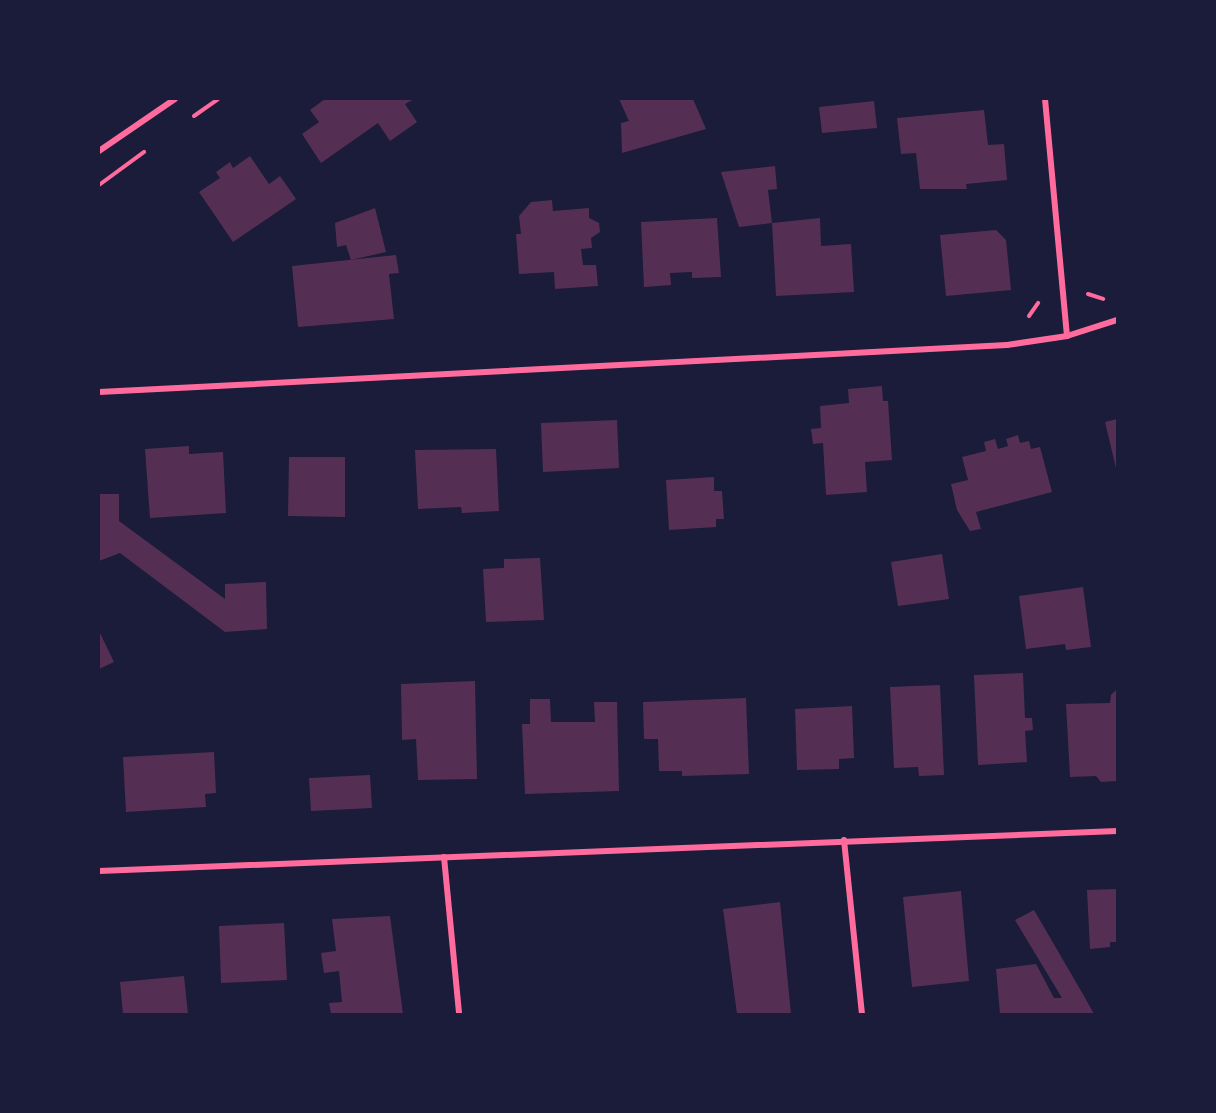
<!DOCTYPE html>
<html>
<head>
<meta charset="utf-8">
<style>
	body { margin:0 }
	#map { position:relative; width:1216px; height:1113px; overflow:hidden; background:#1b1b3a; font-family:Rubik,sans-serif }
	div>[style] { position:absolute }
	.building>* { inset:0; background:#542f53 }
	.path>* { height:4px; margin:-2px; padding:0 2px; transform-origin:2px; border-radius:2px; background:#ff6b9d }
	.minor>* { height:6px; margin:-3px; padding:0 3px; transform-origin:3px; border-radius:3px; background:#ff6b9d }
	span { translate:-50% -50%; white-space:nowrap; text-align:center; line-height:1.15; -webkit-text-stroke:6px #1b1b3a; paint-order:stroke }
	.frame { position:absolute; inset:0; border:100px solid #1b1b3a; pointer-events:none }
</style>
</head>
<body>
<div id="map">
	<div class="building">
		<div style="clip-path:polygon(325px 99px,414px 99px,405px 104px,417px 122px,390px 141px,378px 123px,321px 163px,302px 134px,319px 122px,310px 110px)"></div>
		<div style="clip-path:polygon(619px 99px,693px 99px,706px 129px,622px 153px,621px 123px,629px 121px)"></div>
		<div style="clip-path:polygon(874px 101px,877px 128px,822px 133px,819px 107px)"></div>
		<div style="clip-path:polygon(984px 110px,988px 145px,1004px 144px,1007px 180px,966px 184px,967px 189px,920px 189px,916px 153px,901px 154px,897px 118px)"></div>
		<div style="clip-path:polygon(250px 156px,269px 184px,280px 176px,296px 199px,233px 242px,199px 192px,220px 178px,216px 172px,230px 162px,233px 168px)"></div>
		<div style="clip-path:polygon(775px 166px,777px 189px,768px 190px,772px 223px,739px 227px,721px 172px)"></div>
		<div style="clip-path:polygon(552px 200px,553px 211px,589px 208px,589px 218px,599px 223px,600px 232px,591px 238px,592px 248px,581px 249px,583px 265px,596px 265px,598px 286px,555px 289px,554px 272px,519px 274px,516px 234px,521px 234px,519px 216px,531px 202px)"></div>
		<div style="clip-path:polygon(375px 208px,386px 252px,351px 260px,346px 245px,337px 247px,335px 223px)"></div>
		<div style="clip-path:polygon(717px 218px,721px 277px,692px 278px,692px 272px,670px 273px,671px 285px,644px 287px,641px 222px)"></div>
		<div style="clip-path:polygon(820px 218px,821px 246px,851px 244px,854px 292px,776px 296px,772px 223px)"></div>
		<div style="clip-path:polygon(996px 230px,1006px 240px,1011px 290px,946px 296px,940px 235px)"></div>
		<div style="clip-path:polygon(396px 255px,399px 273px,389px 274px,394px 319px,298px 327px,292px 266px)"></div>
		<div style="clip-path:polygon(882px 386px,883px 401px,888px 401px,892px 460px,865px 462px,867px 492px,826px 495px,823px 443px,813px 444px,811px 429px,821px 428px,820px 406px,849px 403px,848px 389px)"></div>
		<div style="clip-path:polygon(1117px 419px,1117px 468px,1116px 468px,1105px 422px)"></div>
		<div style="clip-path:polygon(617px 420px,619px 468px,543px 472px,541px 423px)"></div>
		<div style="clip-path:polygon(1018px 435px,1020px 443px,1029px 441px,1031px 449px,1040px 447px,1052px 492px,976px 512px,981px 529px,970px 531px,957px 510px,951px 484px,968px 480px,962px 457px,986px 451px,984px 442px,995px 439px,998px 449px,1008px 446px,1006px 439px)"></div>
		<div style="clip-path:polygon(189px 446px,189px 454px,223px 452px,226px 513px,150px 518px,145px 449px)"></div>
		<div style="clip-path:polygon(496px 449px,499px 511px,462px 513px,461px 507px,418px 509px,415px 450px)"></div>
		<div style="clip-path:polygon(289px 457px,345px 457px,345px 517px,288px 516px)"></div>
		<div style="clip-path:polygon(714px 477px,714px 491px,722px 491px,724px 519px,716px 519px,716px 527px,669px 530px,666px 480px)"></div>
		<div style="clip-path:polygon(99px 494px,119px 494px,119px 521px,225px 599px,225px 584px,266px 582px,267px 629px,225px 632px,120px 553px,99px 561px)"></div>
		<div style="clip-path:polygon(942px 554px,949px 599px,898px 606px,891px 562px)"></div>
		<div style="clip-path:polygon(540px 558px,544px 620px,486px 622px,483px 569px,504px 568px,504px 559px)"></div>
		<div style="clip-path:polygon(1083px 587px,1091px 647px,1066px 650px,1065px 644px,1026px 649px,1019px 596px)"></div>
		<div style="clip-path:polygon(99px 631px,114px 662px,99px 669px)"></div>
		<div style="clip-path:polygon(1023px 673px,1025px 718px,1032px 718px,1033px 730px,1025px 731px,1027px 762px,978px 765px,974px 675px)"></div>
		<div style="clip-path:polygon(475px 681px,477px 779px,418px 780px,416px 739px,402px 740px,401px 684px)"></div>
		<div style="clip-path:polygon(940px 685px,944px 775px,919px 776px,918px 767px,894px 768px,890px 687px)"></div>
		<div style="clip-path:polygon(1117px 689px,1117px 781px,1101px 782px,1096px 776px,1070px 777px,1066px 704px,1110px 703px,1111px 695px)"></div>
		<div style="clip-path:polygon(746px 698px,749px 774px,682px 776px,682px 771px,659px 771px,658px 739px,644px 739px,643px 702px)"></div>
		<div style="clip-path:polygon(530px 699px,550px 699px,551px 722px,595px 722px,594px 702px,617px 702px,619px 791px,525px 794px,522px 724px,530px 724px)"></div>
		<div style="clip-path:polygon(852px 706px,854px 758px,839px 759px,839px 769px,797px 770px,795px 709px)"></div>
		<div style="clip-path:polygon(214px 752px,216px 793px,205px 794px,206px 807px,126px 812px,123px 757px)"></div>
		<div style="clip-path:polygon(370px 775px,372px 808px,311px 811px,309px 778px)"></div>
		<div style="clip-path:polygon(1117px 889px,1117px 942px,1110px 942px,1110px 947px,1090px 949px,1087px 890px)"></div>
		<div style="clip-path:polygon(961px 891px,969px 981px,912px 987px,903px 897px)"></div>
		<div style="clip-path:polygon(780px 902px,791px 1014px,737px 1014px,723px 909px)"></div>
		<div style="clip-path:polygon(1034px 910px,1084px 996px,1094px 1014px,1000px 1014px,996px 969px,1036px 964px,1054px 998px,1062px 998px,1015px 920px)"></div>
		<div style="clip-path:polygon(390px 916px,403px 1014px,331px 1014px,329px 1003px,342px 1002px,339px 971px,324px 973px,321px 953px,336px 951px,332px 919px)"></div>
		<div style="clip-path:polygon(284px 923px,287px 980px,221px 983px,219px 926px)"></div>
		<div style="clip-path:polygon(184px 976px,188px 1014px,123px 1014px,120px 982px)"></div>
	</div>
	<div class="path">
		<div style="left:194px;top:116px;width:29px;rotate:-35deg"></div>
		<div style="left:99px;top:185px;width:56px;rotate:-36.3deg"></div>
		<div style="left:1088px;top:294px;width:16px;rotate:18deg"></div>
		<div style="left:1029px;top:316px;width:16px;rotate:-55deg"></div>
	</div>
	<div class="minor">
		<div style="left:1045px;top:99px;width:238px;rotate:84.7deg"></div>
		<div style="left:99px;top:151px;width:92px;rotate:-34.4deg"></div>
		<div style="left:99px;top:392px;width:909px;rotate:-2.96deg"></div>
		<div style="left:1007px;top:345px;width:61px;rotate:-8.5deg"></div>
		<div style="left:1067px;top:336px;width:52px;rotate:-17.7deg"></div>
		<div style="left:844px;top:840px;width:175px;rotate:84.1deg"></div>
		<div style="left:444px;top:857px;width:158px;rotate:84.5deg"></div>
		<div style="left:99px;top:871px;width:1019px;rotate:-2.25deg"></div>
	</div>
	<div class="frame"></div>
</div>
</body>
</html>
